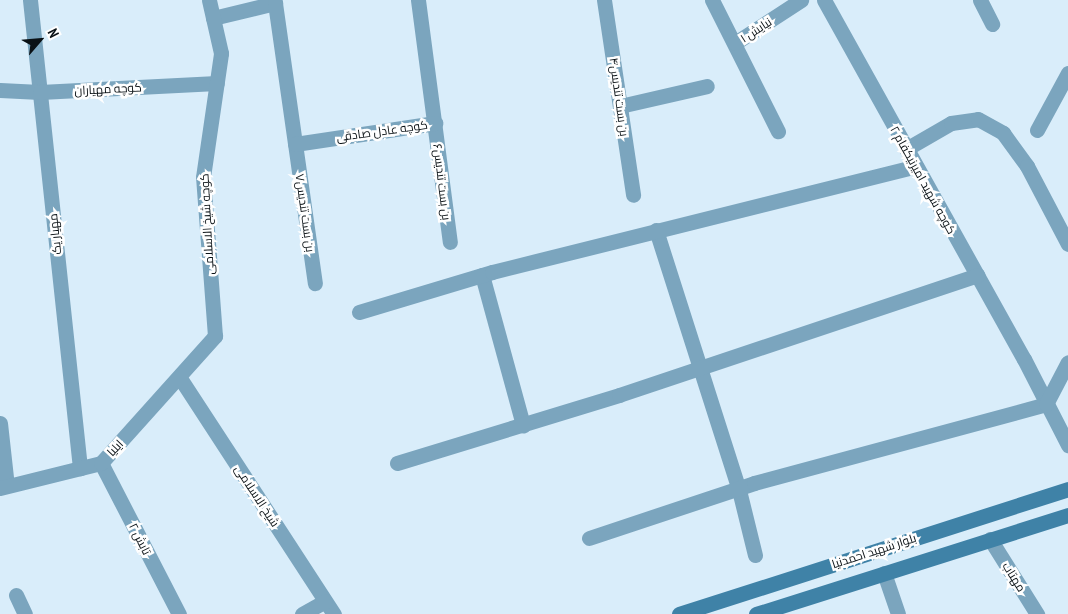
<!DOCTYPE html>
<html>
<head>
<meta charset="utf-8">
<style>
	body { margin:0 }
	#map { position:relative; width:1068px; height:614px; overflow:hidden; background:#d9edfa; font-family:"PT Sans Narrow",Cairo,sans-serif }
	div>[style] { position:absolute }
	.minor>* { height:15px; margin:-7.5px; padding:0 7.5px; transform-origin:7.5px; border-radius:7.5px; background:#7ba5be }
	.secondary>* { height:15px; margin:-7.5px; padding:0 7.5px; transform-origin:7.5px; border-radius:7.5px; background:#3f82a7 }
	span { translate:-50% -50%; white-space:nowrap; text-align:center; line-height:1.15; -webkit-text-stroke:5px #fff; paint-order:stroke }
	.street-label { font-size:12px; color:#0a1115 }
	.north { position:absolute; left:15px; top:15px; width:50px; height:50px; -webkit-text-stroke:4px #fff; paint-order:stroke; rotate:63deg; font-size:14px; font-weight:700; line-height:20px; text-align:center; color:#0a1115 }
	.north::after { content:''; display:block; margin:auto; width:18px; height:22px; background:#0a1115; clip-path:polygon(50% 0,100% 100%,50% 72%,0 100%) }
</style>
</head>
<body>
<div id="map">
	<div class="minor">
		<div style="left:30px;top:0;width:471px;rotate:83.9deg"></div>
		<div style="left:418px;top:0;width:244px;rotate:82.5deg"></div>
		<div style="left:604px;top:0;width:197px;rotate:81.5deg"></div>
		<div style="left:712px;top:0;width:147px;rotate:63.3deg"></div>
		<div style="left:824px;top:0;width:411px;rotate:60.9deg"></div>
		<div style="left:1024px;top:359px;width:97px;rotate:62.9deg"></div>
		<div style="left:980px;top:0;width:27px;rotate:63deg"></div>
		<div style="left:213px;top:18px;width:64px;rotate:-13.6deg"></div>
		<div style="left:275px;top:3px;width:283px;rotate:81.9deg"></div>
		<div style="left:735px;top:43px;width:79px;rotate:-33.1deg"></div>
		<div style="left:0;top:90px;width:40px;rotate:2.9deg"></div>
		<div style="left:40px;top:92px;width:177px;rotate:-2.9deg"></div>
		<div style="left:620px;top:106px;width:89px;rotate:-12.9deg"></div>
		<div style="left:1037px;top:130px;width:65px;rotate:-61.5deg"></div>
		<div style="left:295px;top:144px;width:142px;rotate:-8.5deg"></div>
		<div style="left:906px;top:149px;width:52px;rotate:-30deg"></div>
		<div style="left:951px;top:123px;width:27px;rotate:-8deg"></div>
		<div style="left:978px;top:119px;width:29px;rotate:29deg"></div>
		<div style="left:1003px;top:133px;width:41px;rotate:54deg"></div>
		<div style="left:1027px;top:166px;width:88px;rotate:62.3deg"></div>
		<div style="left:656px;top:230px;width:273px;rotate:72.3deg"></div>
		<div style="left:739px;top:490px;width:67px;rotate:76.2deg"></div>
		<div style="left:482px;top:275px;width:156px;rotate:74.7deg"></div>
		<div style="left:359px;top:312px;width:139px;rotate:-16.7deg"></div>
		<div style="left:492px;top:272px;width:437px;rotate:-14deg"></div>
		<div style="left:180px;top:378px;width:282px;rotate:56.9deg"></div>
		<div style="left:0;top:423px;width:63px;rotate:83.7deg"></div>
		<div style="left:101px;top:463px;width:170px;rotate:62.7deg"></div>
		<div style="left:397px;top:463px;width:232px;rotate:-17deg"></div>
		<div style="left:619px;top:395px;width:378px;rotate:-18.5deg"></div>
		<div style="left:0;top:488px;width:104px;rotate:-13.9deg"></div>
		<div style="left:101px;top:463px;width:171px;rotate:-48.1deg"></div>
		<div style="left:215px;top:336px;width:159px;rotate:-94.3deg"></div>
		<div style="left:203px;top:177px;width:125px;rotate:-81.7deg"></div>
		<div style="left:221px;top:53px;width:54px;rotate:-102.8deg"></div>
		<div style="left:589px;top:538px;width:174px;rotate:-18.4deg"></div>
		<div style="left:754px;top:483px;width:302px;rotate:-15.1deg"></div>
		<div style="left:1046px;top:404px;width:47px;rotate:-62.4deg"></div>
		<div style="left:990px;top:539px;width:89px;rotate:57.9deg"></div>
		<div style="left:884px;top:573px;width:43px;rotate:71.1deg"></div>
		<div style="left:16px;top:595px;width:21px;rotate:65deg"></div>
		<div style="left:302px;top:614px;width:26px;rotate:-29deg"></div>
	</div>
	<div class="secondary">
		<div style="left:679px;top:614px;width:409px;rotate:-17.8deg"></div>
		<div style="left:756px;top:614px;width:327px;rotate:-17.6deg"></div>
	</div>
	<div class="street-label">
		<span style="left:756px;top:30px;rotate:-33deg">نیایش ۱</span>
		<span style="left:108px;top:89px;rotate:-3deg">کوچه مهیاران</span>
		<span style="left:619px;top:97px;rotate:82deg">بن بست تندیس۴</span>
		<span style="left:382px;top:131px;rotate:-8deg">کوچه عادل صادقی</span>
		<span style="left:923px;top:180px;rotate:61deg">کوچه شهید امیرنیکفام ۲</span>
		<span style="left:442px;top:182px;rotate:83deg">بن بست تندیس۶</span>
		<span style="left:305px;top:213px;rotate:82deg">بن بست تندیس۷</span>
		<span style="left:207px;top:224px;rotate:-93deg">کوچه شیخ الاسلامی</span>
		<span style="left:55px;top:234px;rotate:-96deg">مهیار یک</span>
		<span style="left:115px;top:448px;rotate:-47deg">ایلیا</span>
		<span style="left:257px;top:496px;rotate:57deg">شیخ الاسلامی</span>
		<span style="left:140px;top:539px;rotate:63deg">تابش ۲</span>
		<span style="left:874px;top:551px;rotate:-18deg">بلوار شهید احمدنیا</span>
		<span style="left:1014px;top:577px;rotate:58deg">مهتاب</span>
	</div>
	<div class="north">N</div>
</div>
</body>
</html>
